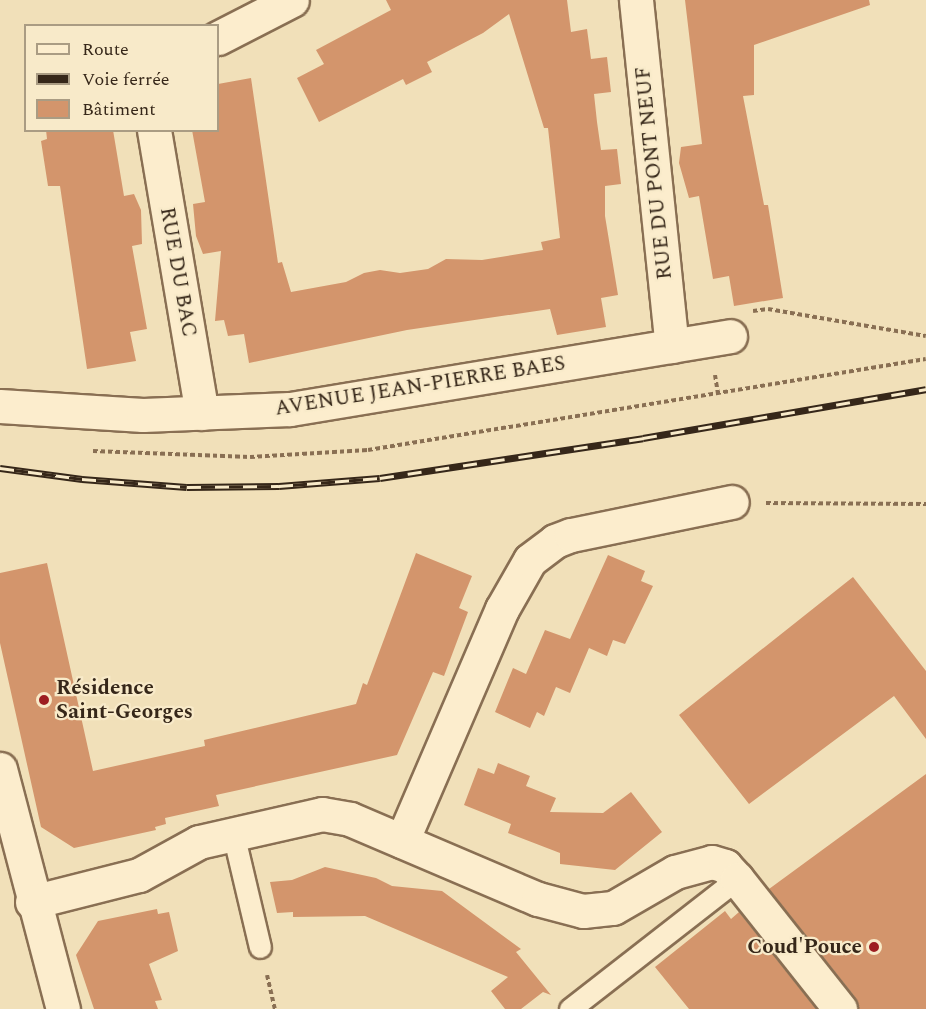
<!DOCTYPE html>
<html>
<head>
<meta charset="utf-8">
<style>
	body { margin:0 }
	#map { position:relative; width:926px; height:1009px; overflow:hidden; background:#f1e0b9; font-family:Spectral,serif }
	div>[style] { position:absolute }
	.building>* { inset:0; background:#d3956c }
	.path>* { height:4px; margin-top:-2px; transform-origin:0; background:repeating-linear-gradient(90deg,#896f53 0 4.5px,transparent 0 7.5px) }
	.roads { filter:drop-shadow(2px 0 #896f53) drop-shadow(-2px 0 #896f53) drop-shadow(0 2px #896f53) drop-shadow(0 -2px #896f53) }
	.service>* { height:21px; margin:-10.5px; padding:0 10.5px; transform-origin:10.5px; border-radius:10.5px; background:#fcedcd }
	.minor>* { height:33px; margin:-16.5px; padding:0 16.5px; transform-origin:16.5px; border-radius:16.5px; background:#fcedcd }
	.rail>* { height:7px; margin-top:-3.5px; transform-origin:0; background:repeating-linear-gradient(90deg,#f8eac9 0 14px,#362719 0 28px); box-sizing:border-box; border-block:2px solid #362719 }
	.dots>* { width:16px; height:16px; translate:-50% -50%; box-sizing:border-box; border:3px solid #f8eac9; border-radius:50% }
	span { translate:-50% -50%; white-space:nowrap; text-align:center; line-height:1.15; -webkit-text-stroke:4.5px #f8eac9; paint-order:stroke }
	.street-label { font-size:21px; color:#362719 }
	.poi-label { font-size:21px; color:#362719; font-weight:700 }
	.left { translate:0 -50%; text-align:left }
	.right { translate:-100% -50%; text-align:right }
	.legend { position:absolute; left:24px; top:24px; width:195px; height:108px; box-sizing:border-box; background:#f8eac9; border:2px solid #aa9c83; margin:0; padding:8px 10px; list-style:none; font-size:18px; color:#362719 }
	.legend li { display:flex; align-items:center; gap:12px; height:30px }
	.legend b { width:30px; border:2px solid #aa9c83 }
</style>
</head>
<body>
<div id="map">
	<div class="building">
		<div style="clip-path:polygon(386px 0,567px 0,571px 32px,587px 29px,591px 59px,607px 57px,611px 92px,594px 94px,597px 122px,601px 150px,617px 149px,621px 184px,605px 186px,605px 216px,618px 295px,601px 298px,606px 327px,557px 335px,550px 309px,407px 330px,249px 363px,244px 334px,228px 336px,224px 320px,215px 321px,221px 251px,203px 254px,196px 236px,193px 204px,205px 202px,192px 130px,218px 130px,218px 84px,251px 78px,278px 263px,282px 262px,291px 292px,346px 282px,364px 273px,380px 270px,400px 273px,428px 269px,446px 259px,482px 260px,543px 250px,541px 242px,560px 238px,548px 128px,544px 128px,509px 14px,483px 33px,427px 62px,432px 72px,406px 85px,403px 79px,319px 122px,297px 78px,324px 64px,316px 50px,391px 10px)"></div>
		<div style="clip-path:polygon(685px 0,869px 0,870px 5px,754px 45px,754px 95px,743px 96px,764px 205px,768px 205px,783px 298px,734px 306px,729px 276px,713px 279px,699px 196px,689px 198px,679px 163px,681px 147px,702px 144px)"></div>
		<div style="clip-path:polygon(46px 130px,113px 130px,124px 196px,134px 194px,141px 210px,142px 244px,132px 246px,147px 329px,130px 332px,136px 361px,87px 369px,60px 186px,48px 186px,41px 141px,47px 139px)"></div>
		<div style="clip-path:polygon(416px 553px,472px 576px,459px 608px,468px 612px,444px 676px,433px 672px,397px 755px,216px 795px,219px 806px,165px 818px,166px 824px,155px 827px,156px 830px,74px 848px,41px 827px,0 643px,0 573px,47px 563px,93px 771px,205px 746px,204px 740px,356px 704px,363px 683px,367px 685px)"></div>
		<div style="clip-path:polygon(608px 555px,645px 571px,641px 581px,653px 586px,625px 644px,613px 640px,607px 656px,589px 648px,570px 693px,556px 687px,544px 716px,537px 712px,530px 728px,495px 712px,513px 668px,526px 674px,545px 630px,570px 639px)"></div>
		<div style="clip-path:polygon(853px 577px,926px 671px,926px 739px,894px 696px,749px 804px,679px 715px)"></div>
		<div style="clip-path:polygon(498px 763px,530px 776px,526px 786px,556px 798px,550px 812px,603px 813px,631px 792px,662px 832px,615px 870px,560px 864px,560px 853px,508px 833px,511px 824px,464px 805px,478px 768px,494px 774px)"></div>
		<div style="clip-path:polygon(926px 774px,926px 1009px,858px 1009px,855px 997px,769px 889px)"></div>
		<div style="clip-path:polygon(325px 867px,376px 878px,392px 886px,442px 891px,521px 949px,516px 952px,551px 995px,543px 992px,521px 1009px,505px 1009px,491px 991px,508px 977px,365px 916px,293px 917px,293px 912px,277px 913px,270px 882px,292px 880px)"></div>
		<div style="clip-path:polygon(157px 909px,158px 914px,169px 912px,178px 951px,149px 964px,162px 1000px,155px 1001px,158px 1009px,94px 1009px,76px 955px,98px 921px)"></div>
		<div style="clip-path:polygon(725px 911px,731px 919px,739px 912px,816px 1009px,689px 1009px,655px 967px)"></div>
	</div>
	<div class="path">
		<div style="left:753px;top:311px;width:15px;rotate:-8deg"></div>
		<div style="left:768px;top:309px;width:160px;rotate:9.7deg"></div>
		<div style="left:715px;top:375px;width:20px;rotate:81deg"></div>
		<div style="left:93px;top:451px;width:157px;rotate:2.2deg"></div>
		<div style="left:250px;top:457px;width:118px;rotate:-3.4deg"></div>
		<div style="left:368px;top:450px;width:565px;rotate:-9.26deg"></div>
		<div style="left:766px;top:503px;width:160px;rotate:0.4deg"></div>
		<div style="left:267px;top:975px;width:35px;rotate:77deg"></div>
	</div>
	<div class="roads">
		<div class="service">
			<div style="left:233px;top:833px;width:117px;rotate:76.7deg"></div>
			<div style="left:570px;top:1009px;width:212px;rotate:-37.9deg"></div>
		</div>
		<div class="minor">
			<div style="left:636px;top:0;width:348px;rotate:84.1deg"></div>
			<div style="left:218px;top:38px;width:83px;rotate:-27.2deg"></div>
			<div style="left:154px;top:130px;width:287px;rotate:80.4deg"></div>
			<div style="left:0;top:406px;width:143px;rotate:3.6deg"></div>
			<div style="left:143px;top:415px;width:147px;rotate:-2.3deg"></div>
			<div style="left:290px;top:409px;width:446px;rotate:-9.4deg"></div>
			<div style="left:0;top:769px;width:248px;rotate:75.3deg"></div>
			<div style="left:402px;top:841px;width:253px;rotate:-66.7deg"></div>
			<div style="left:502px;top:609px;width:56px;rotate:-60.3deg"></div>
			<div style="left:530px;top:560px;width:31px;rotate:-37deg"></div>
			<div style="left:555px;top:541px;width:17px;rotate:-21deg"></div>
			<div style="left:571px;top:535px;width:164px;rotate:-11.6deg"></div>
			<div style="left:32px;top:902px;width:110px;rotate:-14.2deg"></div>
			<div style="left:139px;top:875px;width:68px;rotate:-28.8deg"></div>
			<div style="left:199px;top:842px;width:126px;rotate:-12.8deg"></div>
			<div style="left:322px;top:814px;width:28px;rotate:10deg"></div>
			<div style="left:350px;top:819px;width:204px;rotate:23.1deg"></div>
			<div style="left:538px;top:899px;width:47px;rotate:14.9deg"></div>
			<div style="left:583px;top:911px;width:30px;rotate:-6deg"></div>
			<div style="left:613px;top:908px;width:72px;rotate:-30.1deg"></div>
			<div style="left:675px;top:872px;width:38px;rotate:-15deg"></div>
			<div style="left:712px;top:862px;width:14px;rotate:17deg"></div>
			<div style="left:725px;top:866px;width:18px;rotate:47deg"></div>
			<div style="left:737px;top:879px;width:166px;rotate:51.6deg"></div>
		</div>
	</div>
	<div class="rail">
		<div style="left:0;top:468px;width:83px;rotate:7.6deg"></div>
		<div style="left:82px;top:479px;width:105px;rotate:4.4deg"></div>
		<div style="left:187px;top:487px;width:92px;rotate:-0.6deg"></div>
		<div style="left:279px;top:486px;width:101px;rotate:-4.5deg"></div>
		<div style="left:380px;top:478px;width:266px;rotate:-8.6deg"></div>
		<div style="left:643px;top:438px;width:287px;rotate:-9.8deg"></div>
	</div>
	<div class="dots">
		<div style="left:44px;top:700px;background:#9d1e21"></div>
		<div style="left:874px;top:947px;background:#9d1e21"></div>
	</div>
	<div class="street-label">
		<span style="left:654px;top:173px;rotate:-96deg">RUE DU PONT NEUF</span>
		<span style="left:178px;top:272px;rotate:80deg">RUE DU BAC</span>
		<span style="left:420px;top:386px;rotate:-9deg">AVENUE JEAN-PIERRE BAES</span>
	</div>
	<div class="poi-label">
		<span class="left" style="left:56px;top:700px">Résidence<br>Saint-Georges</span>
		<span class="right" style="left:862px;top:947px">Coud'Pouce</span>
	</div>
	<ul class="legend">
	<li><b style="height:8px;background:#fcedcd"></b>Route</li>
	<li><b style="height:8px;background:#362719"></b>Voie ferrée</li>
	<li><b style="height:16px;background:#d3956c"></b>Bâtiment</li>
	</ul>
</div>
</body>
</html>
